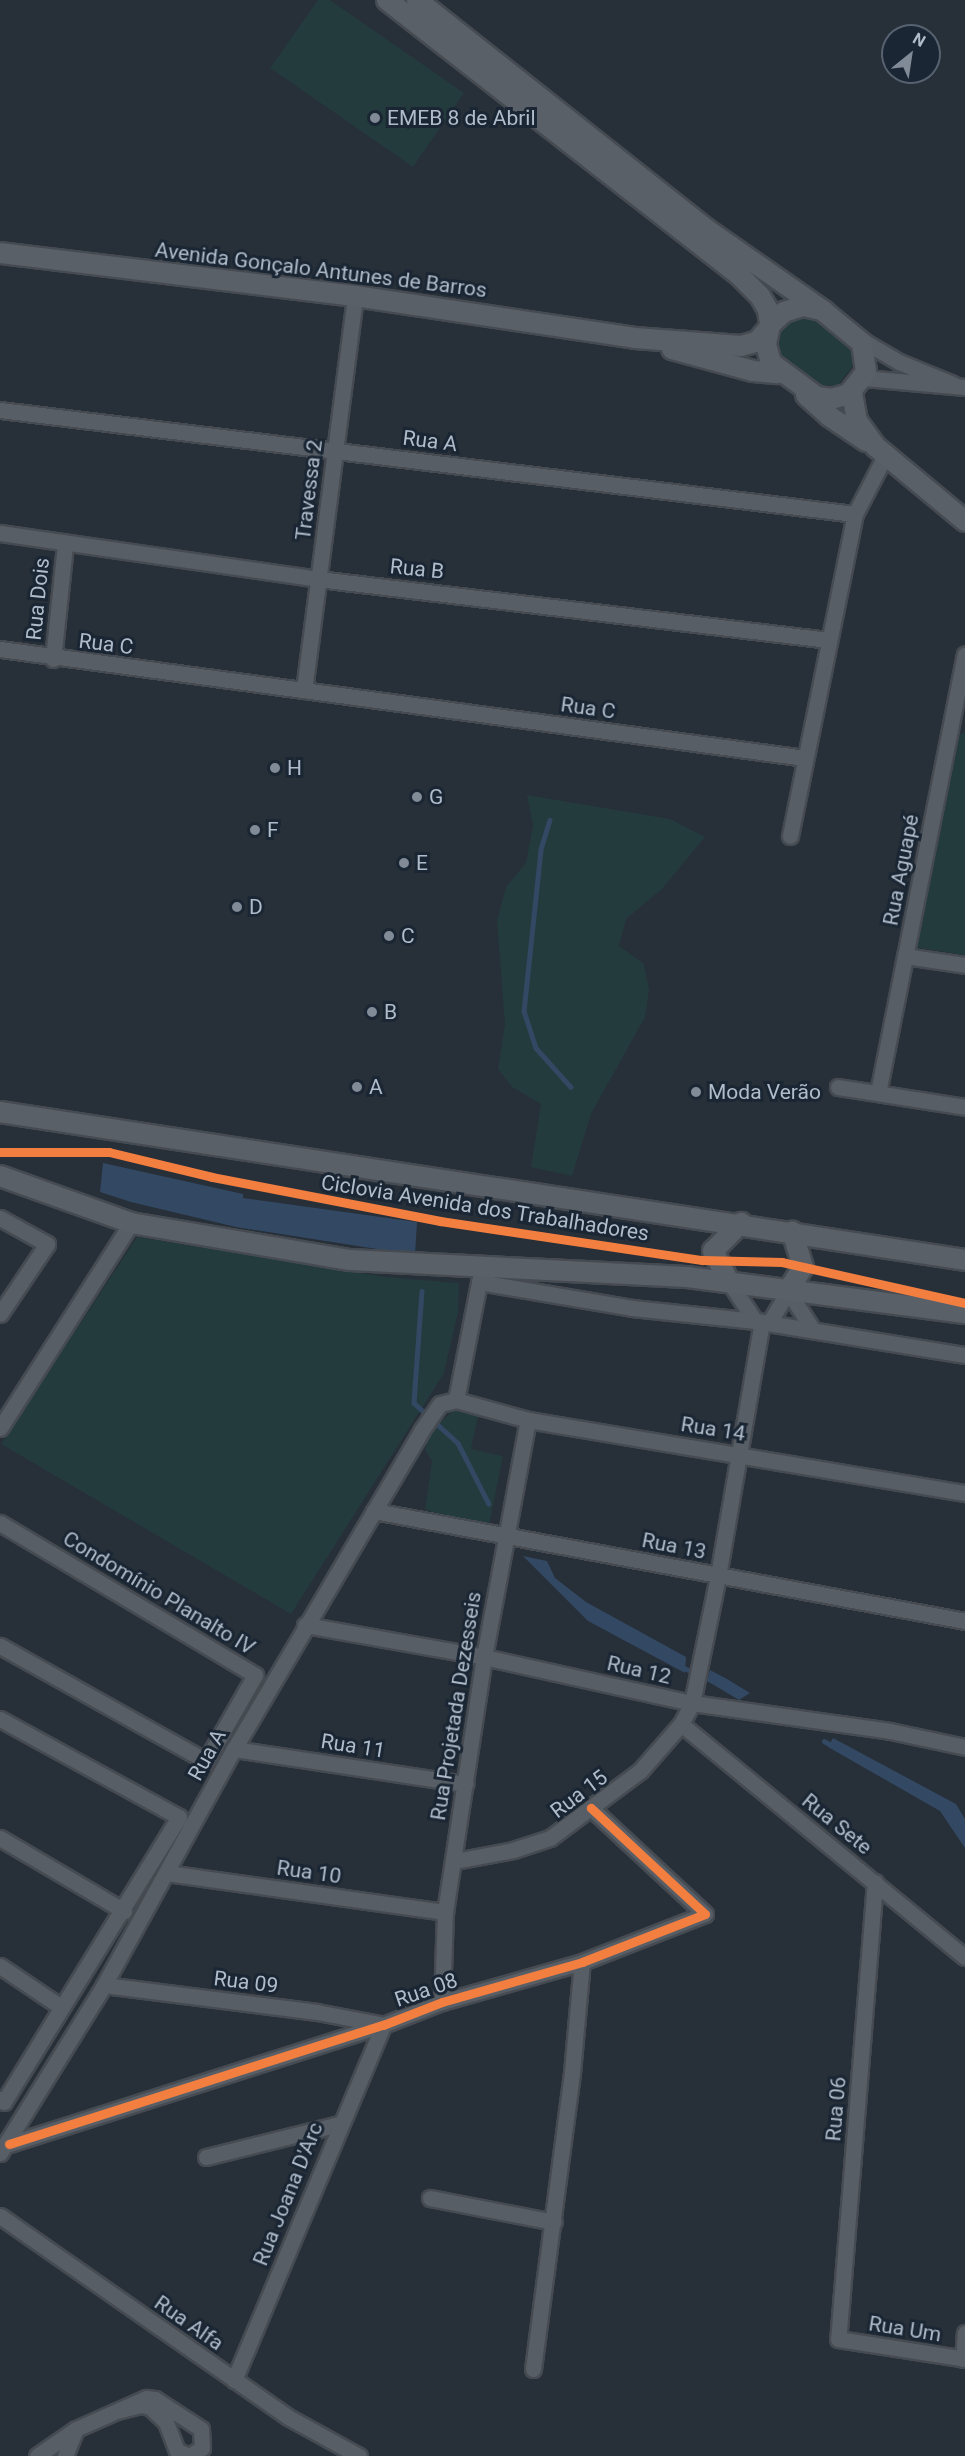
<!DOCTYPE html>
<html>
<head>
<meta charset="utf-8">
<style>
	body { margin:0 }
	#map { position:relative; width:965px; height:2456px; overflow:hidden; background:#272f38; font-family:Roboto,sans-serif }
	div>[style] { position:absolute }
	.green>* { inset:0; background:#243b3e }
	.water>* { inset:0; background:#324863 }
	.stream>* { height:4.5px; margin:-2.25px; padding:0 2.25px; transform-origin:2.25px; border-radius:2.25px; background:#324863 }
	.roads { filter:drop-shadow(2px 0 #464b52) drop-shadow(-2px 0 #464b52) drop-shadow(0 2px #464b52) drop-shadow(0 -2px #464b52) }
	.minor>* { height:15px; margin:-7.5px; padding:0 7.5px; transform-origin:7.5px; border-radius:7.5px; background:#585e66 }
	.major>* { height:20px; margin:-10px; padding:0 10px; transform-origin:10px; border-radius:10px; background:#5a6068 }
	.cycleway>* { height:9px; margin:-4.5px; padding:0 4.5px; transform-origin:4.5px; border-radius:4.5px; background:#f27e40 }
	.dots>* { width:16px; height:16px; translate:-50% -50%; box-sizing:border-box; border:3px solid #1a2633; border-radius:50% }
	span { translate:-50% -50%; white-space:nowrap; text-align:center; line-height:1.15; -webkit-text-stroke:6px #1a2633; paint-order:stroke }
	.poi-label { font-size:21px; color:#b1bcca }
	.left { translate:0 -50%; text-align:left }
	.street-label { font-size:21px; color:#b1bcca }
	.north { position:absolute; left:881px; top:24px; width:60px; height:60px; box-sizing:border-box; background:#1a2633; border:2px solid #56626f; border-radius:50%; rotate:30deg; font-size:16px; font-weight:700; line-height:24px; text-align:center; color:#b1bcca }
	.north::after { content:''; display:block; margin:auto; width:21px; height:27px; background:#818b97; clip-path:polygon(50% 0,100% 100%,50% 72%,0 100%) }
</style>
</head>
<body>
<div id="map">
	<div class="green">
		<div style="clip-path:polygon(318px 0,330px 0,464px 93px,413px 167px,270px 68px)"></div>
		<div style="clip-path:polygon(811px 315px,851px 347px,853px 366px,838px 385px,822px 386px,812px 382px,781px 359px,776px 350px,776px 330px,792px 317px)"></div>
		<div style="clip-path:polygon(965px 732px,965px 955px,913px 947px,958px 735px)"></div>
		<div style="clip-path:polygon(527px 795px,670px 819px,705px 837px,662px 889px,626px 919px,619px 946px,644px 964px,649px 990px,645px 1017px,591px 1114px,572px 1176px,531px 1167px,541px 1104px,512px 1087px,498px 1069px,505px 1024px,497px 921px,506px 887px,526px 863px,533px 825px)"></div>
		<div style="clip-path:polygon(137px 1237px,386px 1277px,459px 1283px,458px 1312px,444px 1373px,291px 1614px,1px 1444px)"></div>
		<div style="clip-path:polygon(454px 1410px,478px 1416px,471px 1449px,503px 1456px,489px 1525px,425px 1510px,432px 1461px,425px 1449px,431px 1430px)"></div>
	</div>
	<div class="water">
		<div style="clip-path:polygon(103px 1163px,243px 1194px,243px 1198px,417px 1222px,415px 1255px,236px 1227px,131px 1202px,100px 1192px)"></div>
		<div style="clip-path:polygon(523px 1556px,547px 1561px,555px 1578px,586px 1602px,686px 1657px,685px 1673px,588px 1621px)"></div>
		<div style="clip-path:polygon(710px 1670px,727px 1679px,750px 1693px,739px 1700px,707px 1681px)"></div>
		<div style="clip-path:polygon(833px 1738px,956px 1804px,965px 1819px,965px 1848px,940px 1811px,828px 1747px)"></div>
	</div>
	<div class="stream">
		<div style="left:550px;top:820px;width:31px;rotate:107deg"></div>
		<div style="left:541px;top:850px;width:162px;rotate:96deg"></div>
		<div style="left:524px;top:1011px;width:39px;rotate:72deg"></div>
		<div style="left:536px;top:1048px;width:52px;rotate:48.1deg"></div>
		<div style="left:422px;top:1291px;width:112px;rotate:94.1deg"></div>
		<div style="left:414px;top:1403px;width:59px;rotate:42.3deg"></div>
		<div style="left:458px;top:1443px;width:68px;rotate:63.1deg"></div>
		<div style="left:682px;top:1667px;width:34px;rotate:24deg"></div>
		<div style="left:824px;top:1741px;width:13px;rotate:29deg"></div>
	</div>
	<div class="roads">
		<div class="minor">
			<div style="left:858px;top:338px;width:48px;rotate:30.3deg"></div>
			<div style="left:899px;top:362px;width:58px;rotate:22.2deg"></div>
			<div style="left:864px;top:378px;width:101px;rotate:5.1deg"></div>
			<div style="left:0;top:410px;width:861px;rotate:6.94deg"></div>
			<div style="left:0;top:533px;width:321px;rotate:8.2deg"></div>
			<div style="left:318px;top:579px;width:515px;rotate:6.81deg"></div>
			<div style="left:0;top:649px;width:812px;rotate:7.71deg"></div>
			<div style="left:53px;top:659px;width:116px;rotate:-84deg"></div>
			<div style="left:304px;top:690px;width:397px;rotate:-82.6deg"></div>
			<div style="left:790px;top:836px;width:328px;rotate:-78.6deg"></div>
			<div style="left:855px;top:514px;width:65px;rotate:-62.7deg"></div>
			<div style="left:905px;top:956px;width:61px;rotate:8.5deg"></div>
			<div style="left:838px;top:1087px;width:129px;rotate:8.9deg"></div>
			<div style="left:878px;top:1093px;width:447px;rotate:-78.8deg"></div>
			<div style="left:0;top:1218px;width:54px;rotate:29deg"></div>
			<div style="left:47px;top:1244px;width:84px;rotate:123.9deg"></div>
			<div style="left:728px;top:1280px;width:49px;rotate:56.6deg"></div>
			<div style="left:479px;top:1282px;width:155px;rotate:9.6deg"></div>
			<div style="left:632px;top:1308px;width:124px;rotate:6deg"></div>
			<div style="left:755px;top:1321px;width:213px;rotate:9.2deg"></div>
			<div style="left:769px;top:1323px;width:37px;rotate:-59deg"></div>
			<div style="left:788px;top:1291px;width:46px;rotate:57.3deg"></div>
			<div style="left:456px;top:1400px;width:75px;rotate:15.5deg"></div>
			<div style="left:528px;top:1420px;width:443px;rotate:9.5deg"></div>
			<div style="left:456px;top:1400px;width:129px;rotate:-78.9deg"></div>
			<div style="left:0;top:1428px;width:243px;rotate:-57.4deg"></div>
			<div style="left:374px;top:1511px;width:601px;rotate:10.54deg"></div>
			<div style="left:0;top:1523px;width:297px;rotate:30.8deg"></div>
			<div style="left:255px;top:1675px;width:99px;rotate:119.7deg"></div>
			<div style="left:206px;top:1761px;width:236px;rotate:-150.8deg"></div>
			<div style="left:305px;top:1625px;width:182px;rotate:10.1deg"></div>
			<div style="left:484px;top:1657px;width:213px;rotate:12.5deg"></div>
			<div style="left:692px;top:1703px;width:200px;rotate:8deg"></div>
			<div style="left:890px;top:1731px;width:77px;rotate:12deg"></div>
			<div style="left:0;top:1719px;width:204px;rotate:28.7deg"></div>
			<div style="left:179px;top:1817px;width:334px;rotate:121.6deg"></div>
			<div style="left:4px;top:2102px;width:5px;rotate:-143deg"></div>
			<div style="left:681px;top:1724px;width:367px;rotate:39.4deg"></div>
			<div style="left:234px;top:1749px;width:234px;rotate:8.6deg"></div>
			<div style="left:0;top:1838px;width:144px;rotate:30.5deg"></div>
			<div style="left:455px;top:1861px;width:59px;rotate:-10.7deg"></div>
			<div style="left:513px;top:1850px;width:39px;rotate:-18deg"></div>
			<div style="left:550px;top:1838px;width:112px;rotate:-36.7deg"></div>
			<div style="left:640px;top:1771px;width:62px;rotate:-48.9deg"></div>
			<div style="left:681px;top:1724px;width:24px;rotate:-62deg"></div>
			<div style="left:692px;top:1703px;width:130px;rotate:-78.4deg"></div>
			<div style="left:718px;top:1576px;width:258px;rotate:-80.2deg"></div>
			<div style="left:167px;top:1873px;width:281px;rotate:8deg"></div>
			<div style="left:875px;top:1882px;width:458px;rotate:94.6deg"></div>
			<div style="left:838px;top:2339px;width:129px;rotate:8.9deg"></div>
			<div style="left:0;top:1966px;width:73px;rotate:33.9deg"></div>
			<div style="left:104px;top:1985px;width:215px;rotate:7.2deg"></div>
			<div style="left:317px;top:2012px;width:64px;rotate:10.8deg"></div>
			<div style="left:442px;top:2002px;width:90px;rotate:-88.1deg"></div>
			<div style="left:445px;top:1912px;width:258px;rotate:-81.3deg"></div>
			<div style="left:484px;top:1657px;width:241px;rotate:-79.5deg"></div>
			<div style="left:9px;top:2144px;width:392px;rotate:-17.7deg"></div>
			<div style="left:383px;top:2025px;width:63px;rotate:-21.3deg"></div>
			<div style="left:442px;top:2002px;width:146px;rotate:-15.9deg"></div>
			<div style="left:582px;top:1962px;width:132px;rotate:-21.3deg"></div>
			<div style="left:705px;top:1914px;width:156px;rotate:-137.1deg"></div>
			<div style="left:0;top:2153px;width:198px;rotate:-58.2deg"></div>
			<div style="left:104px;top:1985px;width:269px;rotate:-61.2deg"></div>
			<div style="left:234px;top:1749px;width:369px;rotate:-59.5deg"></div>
			<div style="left:421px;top:1431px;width:33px;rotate:-55deg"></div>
			<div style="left:440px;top:1404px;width:16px;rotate:-14deg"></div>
			<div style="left:206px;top:2157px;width:137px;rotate:-13.9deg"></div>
			<div style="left:430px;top:2198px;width:126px;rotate:11deg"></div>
			<div style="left:0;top:2216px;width:351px;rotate:34.9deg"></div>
			<div style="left:288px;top:2417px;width:81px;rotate:28.8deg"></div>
			<div style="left:963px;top:2359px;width:26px;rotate:-86deg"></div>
			<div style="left:533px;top:2369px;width:299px;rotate:-82.5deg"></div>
			<div style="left:572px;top:2073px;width:111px;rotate:-84.9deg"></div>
			<div style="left:234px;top:2380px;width:385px;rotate:-67.2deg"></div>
			<div style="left:37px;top:2456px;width:47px;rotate:-34.7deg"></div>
			<div style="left:76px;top:2429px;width:77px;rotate:-23.9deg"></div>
			<div style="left:146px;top:2398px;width:9px;rotate:6deg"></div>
			<div style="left:155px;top:2399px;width:55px;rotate:33.1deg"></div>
			<div style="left:201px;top:2429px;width:19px;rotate:87deg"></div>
			<div style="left:202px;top:2448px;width:15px;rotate:148deg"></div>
			<div style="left:189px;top:2456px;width:13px;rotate:-157deg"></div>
			<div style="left:177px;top:2451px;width:31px;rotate:-111deg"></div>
			<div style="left:166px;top:2422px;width:22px;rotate:-137deg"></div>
			<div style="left:150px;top:2407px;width:9px;rotate:-167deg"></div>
			<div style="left:141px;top:2405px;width:25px;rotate:166deg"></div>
			<div style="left:65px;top:2456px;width:27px;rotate:-68deg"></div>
		</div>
		<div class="major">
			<div style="left:387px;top:0;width:445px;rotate:38deg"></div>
			<div style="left:738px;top:274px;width:31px;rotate:45deg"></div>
			<div style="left:760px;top:296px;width:16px;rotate:60deg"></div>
			<div style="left:768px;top:310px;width:15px;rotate:82deg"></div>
			<div style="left:417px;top:0;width:369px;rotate:38.4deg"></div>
			<div style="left:706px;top:229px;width:145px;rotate:34.9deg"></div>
			<div style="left:0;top:253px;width:358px;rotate:6.9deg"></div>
			<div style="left:355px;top:296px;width:283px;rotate:8.5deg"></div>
			<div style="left:635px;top:338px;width:106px;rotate:4.3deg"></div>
			<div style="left:741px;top:346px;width:18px;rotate:-16deg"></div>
			<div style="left:758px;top:341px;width:16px;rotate:-50deg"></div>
			<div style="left:803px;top:306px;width:19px;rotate:12deg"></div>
			<div style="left:822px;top:310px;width:52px;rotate:39.5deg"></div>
			<div style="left:862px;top:343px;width:29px;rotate:82deg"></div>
			<div style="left:866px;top:372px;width:28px;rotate:128deg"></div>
			<div style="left:849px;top:394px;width:18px;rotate:164deg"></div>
			<div style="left:832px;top:399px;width:15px;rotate:-172deg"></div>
			<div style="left:817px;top:397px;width:57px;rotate:-143.5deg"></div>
			<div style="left:771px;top:363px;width:20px;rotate:-105deg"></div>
			<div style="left:766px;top:344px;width:19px;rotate:-78deg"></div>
			<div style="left:770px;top:325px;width:19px;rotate:-43deg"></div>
			<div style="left:784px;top:312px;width:20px;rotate:-18deg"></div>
			<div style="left:672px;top:349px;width:84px;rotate:15.2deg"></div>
			<div style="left:753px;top:371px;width:25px;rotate:5deg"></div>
			<div style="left:852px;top:393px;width:28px;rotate:80deg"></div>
			<div style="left:857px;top:421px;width:32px;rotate:54deg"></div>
			<div style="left:876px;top:447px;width:116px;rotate:39.7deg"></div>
			<div style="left:806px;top:395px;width:31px;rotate:42deg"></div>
			<div style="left:829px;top:416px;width:45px;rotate:34deg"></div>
			<div style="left:0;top:1112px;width:976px;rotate:8.72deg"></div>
			<div style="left:0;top:1176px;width:139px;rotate:19.7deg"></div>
			<div style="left:131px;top:1223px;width:222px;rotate:9.6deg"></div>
			<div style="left:350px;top:1260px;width:337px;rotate:2.9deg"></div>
			<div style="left:687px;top:1277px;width:280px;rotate:7.4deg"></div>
			<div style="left:728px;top:1280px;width:33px;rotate:-117deg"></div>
			<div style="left:713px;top:1251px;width:40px;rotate:-45deg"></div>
			<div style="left:788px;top:1291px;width:28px;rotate:-58deg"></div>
			<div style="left:803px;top:1267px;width:37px;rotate:-107deg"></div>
		</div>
	</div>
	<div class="cycleway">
		<div style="left:0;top:1152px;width:109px"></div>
		<div style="left:109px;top:1152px;width:106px;rotate:13.6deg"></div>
		<div style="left:212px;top:1177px;width:232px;rotate:10.9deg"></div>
		<div style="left:440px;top:1221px;width:265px;rotate:8.5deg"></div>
		<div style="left:702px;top:1260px;width:80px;rotate:1.4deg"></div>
		<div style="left:782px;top:1262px;width:188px;rotate:12.6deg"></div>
		<div style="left:9px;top:2144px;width:392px;rotate:-17.7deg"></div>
		<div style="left:383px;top:2025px;width:63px;rotate:-21.3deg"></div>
		<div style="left:442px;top:2002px;width:146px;rotate:-15.9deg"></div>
		<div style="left:582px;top:1962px;width:132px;rotate:-21.3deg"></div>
		<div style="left:705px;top:1914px;width:156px;rotate:-137.1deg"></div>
	</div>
	<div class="dots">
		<div style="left:375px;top:118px;background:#818b97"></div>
		<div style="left:275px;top:768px;background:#818b97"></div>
		<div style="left:417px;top:797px;background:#818b97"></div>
		<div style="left:255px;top:830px;background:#818b97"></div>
		<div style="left:404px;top:863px;background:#818b97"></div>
		<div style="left:237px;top:907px;background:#818b97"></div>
		<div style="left:389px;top:936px;background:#818b97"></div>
		<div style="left:372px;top:1012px;background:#818b97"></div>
		<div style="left:357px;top:1087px;background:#818b97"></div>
		<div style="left:696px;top:1092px;background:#818b97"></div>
	</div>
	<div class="poi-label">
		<span class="left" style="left:387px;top:118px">EMEB 8 de Abril</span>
		<span class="left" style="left:287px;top:768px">H</span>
		<span class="left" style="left:429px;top:797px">G</span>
		<span class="left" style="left:267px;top:830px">F</span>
		<span class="left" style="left:416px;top:863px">E</span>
		<span class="left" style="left:249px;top:907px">D</span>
		<span class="left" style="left:401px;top:936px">C</span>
		<span class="left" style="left:384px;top:1012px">B</span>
		<span class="left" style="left:369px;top:1087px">A</span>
		<span class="left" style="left:708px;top:1092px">Moda Verão</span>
	</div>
	<div class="street-label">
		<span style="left:321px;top:270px;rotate:7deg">Avenida Gonçalo Antunes de Barros</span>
		<span style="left:430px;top:441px;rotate:7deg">Rua A</span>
		<span style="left:309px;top:490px;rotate:-83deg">Travessa 2</span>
		<span style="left:417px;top:569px;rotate:6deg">Rua B</span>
		<span style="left:38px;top:599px;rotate:-84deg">Rua Dois</span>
		<span style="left:106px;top:644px;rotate:7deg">Rua C</span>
		<span style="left:588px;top:708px;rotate:8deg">Rua C</span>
		<span style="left:901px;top:870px;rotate:-79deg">Rua Aguapé</span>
		<span style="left:485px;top:1208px;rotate:9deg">Ciclovia Avenida dos Trabalhadores</span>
		<span style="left:713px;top:1429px;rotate:9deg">Rua 14</span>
		<span style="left:674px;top:1546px;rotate:11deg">Rua 13</span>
		<span style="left:159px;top:1593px;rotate:31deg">Condomínio Planalto IV</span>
		<span style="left:639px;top:1670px;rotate:13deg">Rua 12</span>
		<span style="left:456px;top:1706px;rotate:-81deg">Rua Projetada Dezesseis</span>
		<span style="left:353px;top:1746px;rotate:9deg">Rua 11</span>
		<span style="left:207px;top:1755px;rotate:-61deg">Rua A</span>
		<span style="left:579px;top:1794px;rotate:-37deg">Rua 15</span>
		<span style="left:837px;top:1824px;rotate:39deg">Rua Sete</span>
		<span style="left:309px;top:1872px;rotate:8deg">Rua 10</span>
		<span style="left:246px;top:1982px;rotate:7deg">Rua 09</span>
		<span style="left:426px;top:1990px;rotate:-19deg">Rua 08</span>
		<span style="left:836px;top:2109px;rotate:-85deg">Rua 06</span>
		<span style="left:288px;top:2194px;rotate:-68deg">Rua Joana D'Arc</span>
		<span style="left:189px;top:2323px;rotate:35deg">Rua Alfa</span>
		<span style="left:905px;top:2329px;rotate:9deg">Rua Um</span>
	</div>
	<div class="north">N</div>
</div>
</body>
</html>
